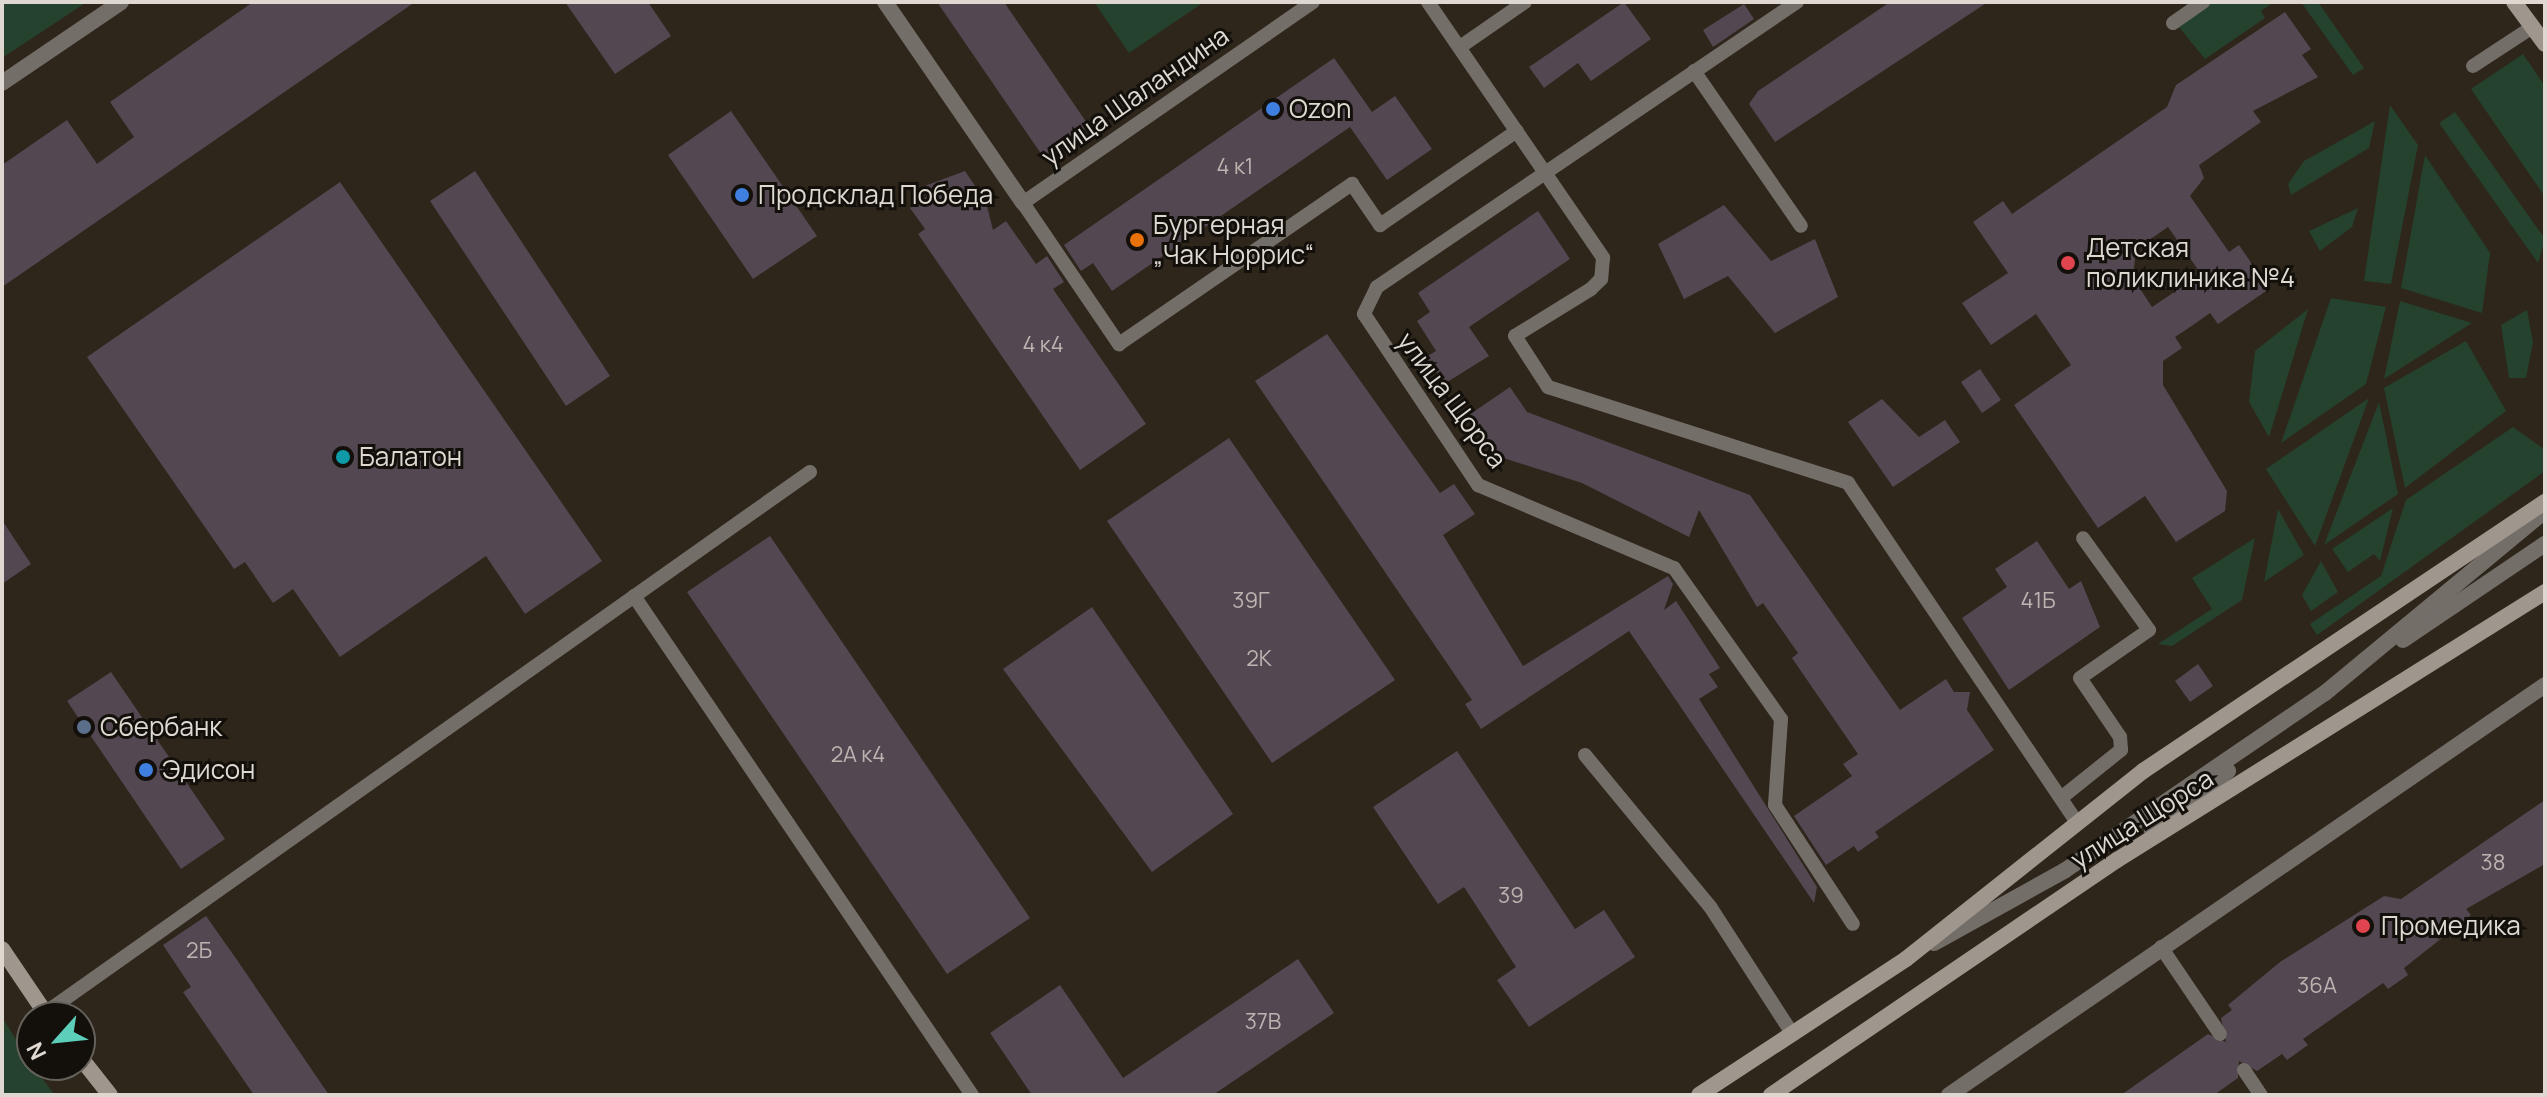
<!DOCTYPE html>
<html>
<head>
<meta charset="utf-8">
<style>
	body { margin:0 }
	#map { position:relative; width:2547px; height:1097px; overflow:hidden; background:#2e261b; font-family:Manrope,sans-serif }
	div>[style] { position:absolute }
	.green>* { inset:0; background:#24422d }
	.building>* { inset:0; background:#534751 }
	.lane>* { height:14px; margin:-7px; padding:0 7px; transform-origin:7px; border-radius:7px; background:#746e69 }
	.street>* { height:16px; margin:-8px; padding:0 8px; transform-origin:8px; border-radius:8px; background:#746e69 }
	.secondary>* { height:16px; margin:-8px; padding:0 8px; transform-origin:8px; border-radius:8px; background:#9f968e }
	.dots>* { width:22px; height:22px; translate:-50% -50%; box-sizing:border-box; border:4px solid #13100b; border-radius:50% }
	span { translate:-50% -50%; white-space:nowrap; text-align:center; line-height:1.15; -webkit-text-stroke:6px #13100b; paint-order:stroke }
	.number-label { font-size:22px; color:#bbb4b1 }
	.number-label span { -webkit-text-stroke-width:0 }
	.street-label { font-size:26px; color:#ded8d1 }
	.poi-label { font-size:26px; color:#ded8d1 }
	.left { translate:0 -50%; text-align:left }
	.frame { position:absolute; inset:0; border:4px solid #ded8d1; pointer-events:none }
	.north { position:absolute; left:16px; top:1001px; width:80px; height:80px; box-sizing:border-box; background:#13100b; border:2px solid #64605a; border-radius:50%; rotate:243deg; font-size:22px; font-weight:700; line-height:32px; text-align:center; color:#ded8d1 }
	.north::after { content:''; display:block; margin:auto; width:28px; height:36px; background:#5cceba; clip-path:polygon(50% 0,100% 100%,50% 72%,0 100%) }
</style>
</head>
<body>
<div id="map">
	<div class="green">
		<div style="clip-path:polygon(2px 2px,87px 2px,2px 58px)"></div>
		<div style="clip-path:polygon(1094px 2px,1204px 2px,1129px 53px)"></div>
		<div style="clip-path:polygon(2212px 2px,2274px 2px,2261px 11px,2265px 18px,2205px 59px,2178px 26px)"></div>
		<div style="clip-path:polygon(2301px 2px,2318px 2px,2364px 68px,2353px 75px)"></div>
		<div style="clip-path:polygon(2523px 54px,2545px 86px,2545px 197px,2471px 89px)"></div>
		<div style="clip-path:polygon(2390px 105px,2418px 145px,2391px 284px,2364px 281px)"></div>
		<div style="clip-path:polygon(2455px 112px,2545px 239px,2538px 263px,2439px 123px)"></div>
		<div style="clip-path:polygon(2375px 121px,2369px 148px,2291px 195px,2288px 184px,2304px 161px)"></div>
		<div style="clip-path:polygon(2425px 155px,2490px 253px,2482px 313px,2401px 288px)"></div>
		<div style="clip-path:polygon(2358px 208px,2352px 227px,2320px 251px,2309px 231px)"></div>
		<div style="clip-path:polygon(2331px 298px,2386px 307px,2366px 384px,2281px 443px)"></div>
		<div style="clip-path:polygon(2400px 301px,2472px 323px,2384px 379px)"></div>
		<div style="clip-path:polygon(2308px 309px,2269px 437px,2249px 402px,2255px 351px)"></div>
		<div style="clip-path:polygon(2527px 310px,2533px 342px,2526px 378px,2509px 378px,2501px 325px)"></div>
		<div style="clip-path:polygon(2466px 341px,2506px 411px,2405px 488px,2384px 388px)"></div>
		<div style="clip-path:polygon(2369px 398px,2315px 546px,2266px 469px)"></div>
		<div style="clip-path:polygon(2379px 402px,2398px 494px,2324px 545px)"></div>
		<div style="clip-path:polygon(2513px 427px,2545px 450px,2545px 471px,2317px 635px,2310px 624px,2381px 576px,2406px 500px)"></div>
		<div style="clip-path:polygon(2393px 508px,2380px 561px,2374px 554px,2348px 572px,2332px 549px)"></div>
		<div style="clip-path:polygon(2278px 509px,2304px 555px,2264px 582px)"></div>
		<div style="clip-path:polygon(2255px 538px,2242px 600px,2172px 646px,2158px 644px,2212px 609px,2192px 578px)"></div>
		<div style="clip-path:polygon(2321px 561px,2338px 592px,2311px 611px,2302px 595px)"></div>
		<div style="clip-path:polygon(2px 1017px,32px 1065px,55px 1095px,2px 1095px)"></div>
	</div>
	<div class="building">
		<div style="clip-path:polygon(253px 2px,415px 2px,2px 287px,2px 165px,67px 120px,97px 164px,134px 137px,110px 102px)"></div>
		<div style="clip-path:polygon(565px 2px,648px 2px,671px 36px,615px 74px)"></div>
		<div style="clip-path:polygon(937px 2px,1004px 2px,1089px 126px,1044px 158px)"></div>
		<div style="clip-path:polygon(1624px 2px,1651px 39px,1591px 81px,1578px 63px,1544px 88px,1529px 67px)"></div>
		<div style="clip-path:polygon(1890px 2px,1988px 2px,1775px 142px,1749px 104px,1758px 91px)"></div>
		<div style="clip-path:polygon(1744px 4px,1754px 19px,1713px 47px,1703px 30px)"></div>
		<div style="clip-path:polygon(evenodd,2285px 12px,2311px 49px,2302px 55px,2318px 77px,2253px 111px,2261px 122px,2199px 165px,2204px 178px,2190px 196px,2229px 252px,2239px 245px,2269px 289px,2218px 324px,2210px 313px,2193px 325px,2175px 337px,2182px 348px,2163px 361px,2163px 385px,2227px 491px,2225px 511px,2176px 542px,2145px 496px,2098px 528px,2014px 405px,2071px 365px,2036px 314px,1991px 345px,1962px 303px,2008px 273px,1973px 222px,2003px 201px,2012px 214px,2167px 107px,2176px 85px,2285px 12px,2168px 227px,2201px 274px,2152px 307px,2133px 278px,2136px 249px,2168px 227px)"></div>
		<div style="clip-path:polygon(1334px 58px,1372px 112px,1395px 96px,1432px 149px,1387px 180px,1350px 127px,1112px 291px,1093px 263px,1081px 271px,1064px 245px)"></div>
		<div style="clip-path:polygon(731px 111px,817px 236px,753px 279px,668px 155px)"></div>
		<div style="clip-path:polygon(475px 171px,610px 376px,566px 406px,430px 201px)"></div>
		<div style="clip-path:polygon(965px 171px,986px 202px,993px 230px,1006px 221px,1036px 264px,1047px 256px,1064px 282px,1053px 289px,1146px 424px,1080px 470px,918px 234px,925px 229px,910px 208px,928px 196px,922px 187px)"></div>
		<div style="clip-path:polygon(340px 182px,602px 561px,525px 614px,486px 556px,340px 657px,293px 589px,273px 603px,245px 562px,234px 569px,87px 357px)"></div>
		<div style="clip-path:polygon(1724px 205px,1771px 261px,1815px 239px,1838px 297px,1775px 333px,1728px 276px,1684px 299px,1658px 244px)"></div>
		<div style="clip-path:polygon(1538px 211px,1570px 259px,1469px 327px,1489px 356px,1444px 384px,1426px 357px,1436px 351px,1417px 321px,1430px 312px,1418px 293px)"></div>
		<div style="clip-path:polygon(1327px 334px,1440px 493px,1454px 484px,1475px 514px,1443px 535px,1523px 666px,1668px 576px,1673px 584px,1664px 610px,1676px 601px,1720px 668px,1709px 674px,1718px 687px,1699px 699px,1817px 887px,1814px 903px,1629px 631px,1481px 729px,1465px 704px,1472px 700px,1255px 381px)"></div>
		<div style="clip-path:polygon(1980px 369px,2001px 400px,1982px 413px,1961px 382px)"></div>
		<div style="clip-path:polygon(1510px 387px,1527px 412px,1750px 495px,1900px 710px,1946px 679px,1954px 692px,1970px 692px,1967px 710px,1994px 750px,1875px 832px,1879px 837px,1858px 852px,1854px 846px,1826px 865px,1794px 816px,1852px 776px,1843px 764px,1858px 754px,1792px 658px,1798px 653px,1763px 603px,1757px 607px,1699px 510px,1689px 537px,1582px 483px,1494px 455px,1466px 417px)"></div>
		<div style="clip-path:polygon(1882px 399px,1919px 437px,1945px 420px,1960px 442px,1893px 487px,1848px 422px)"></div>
		<div style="clip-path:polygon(1229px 438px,1395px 680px,1272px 763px,1107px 521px)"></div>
		<div style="clip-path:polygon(2px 520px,31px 564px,2px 584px)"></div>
		<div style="clip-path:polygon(770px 536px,1030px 918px,947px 974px,687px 592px)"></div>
		<div style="clip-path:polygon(2037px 541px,2069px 589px,2081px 581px,2100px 627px,2009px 690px,1962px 618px,2007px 587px,1995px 569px)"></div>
		<div style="clip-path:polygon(1092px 607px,1233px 814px,1152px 872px,1003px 669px)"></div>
		<div style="clip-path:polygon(2198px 664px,2213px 686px,2190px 702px,2175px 681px)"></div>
		<div style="clip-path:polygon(111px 672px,225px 839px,181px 869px,67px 701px)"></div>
		<div style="clip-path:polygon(1457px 751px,1575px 929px,1604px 910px,1635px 957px,1529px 1027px,1497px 980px,1516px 967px,1464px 887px,1438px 904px,1373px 807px)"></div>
		<div style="clip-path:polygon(2545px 800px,2545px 864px,2466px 909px,2471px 915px,2404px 968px,2408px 975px,2388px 989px,2383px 983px,2303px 1039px,2308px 1045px,2287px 1060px,2282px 1054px,2257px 1071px,2239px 1061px,2238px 1078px,2214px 1095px,2121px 1095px,2208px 1034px,2226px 1042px,2221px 1018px,2232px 1010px,2228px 1005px,2280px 962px,2384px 896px,2401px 899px)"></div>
		<div style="clip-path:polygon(206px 916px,235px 957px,329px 1095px,254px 1095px,183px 992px,191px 987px,163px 945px)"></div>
		<div style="clip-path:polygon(1298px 959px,1334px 1013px,1213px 1095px,1032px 1095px,990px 1033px,1060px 985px,1123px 1078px)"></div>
	</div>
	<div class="lane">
		<div style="left:1313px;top:2px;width:353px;rotate:145.3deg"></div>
		<div style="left:1023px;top:203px;width:171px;rotate:55.8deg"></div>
		<div style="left:1119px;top:344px;width:283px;rotate:-34.5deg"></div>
		<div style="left:1352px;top:184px;width:50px;rotate:55.7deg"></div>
		<div style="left:1380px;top:225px;width:166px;rotate:-34.5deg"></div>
		<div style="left:1428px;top:2px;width:310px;rotate:55.6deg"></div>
		<div style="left:1603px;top:258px;width:21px;rotate:95deg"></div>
		<div style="left:1601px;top:279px;width:14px;rotate:135deg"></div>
		<div style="left:1591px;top:289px;width:89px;rotate:148.3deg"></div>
		<div style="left:1515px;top:336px;width:61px;rotate:57.1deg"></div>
		<div style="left:1548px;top:387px;width:315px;rotate:17.7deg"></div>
		<div style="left:1848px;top:483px;width:408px;rotate:56deg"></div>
		<div style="left:1797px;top:2px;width:508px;rotate:145.84deg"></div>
		<div style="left:1377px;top:287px;width:30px;rotate:116deg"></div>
		<div style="left:1364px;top:314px;width:206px;rotate:56.3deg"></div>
		<div style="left:1478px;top:485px;width:213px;rotate:23deg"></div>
		<div style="left:1674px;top:568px;width:185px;rotate:54.7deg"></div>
		<div style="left:1781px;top:719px;width:86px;rotate:94deg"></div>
		<div style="left:1775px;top:805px;width:142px;rotate:56.8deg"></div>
		<div style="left:2173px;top:23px;width:37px;rotate:-35deg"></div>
		<div style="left:1460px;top:47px;width:79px;rotate:-34.7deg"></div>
		<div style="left:2473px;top:66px;width:69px;rotate:-33.2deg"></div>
		<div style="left:1694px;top:71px;width:188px;rotate:55.4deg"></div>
		<div style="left:634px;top:596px;width:603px;rotate:55.89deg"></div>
		<div style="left:1585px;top:755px;width:198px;rotate:50.5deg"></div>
		<div style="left:1711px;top:908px;width:149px;rotate:57.1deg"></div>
		<div style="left:2061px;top:798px;width:77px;rotate:-38.7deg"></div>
		<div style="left:2121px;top:750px;width:13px;rotate:-94deg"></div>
		<div style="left:2120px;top:737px;width:71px;rotate:-124.1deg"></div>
		<div style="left:2080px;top:678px;width:84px;rotate:-34.8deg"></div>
		<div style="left:2149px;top:630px;width:113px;rotate:-125.7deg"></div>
		<div style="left:2161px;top:947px;width:105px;rotate:55.9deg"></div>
		<div style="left:45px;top:1013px;width:937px;rotate:-35.27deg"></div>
		<div style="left:2244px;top:1070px;width:30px;rotate:56deg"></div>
	</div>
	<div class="street">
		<div style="left:885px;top:2px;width:244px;rotate:55.5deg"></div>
		<div style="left:2px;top:83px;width:144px;rotate:-34.2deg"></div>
		<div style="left:2403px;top:640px;width:171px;rotate:-34.1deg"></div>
		<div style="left:2152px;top:831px;width:97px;rotate:-38.3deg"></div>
		<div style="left:1934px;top:943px;width:149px;rotate:-29deg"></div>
		<div style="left:2064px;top:871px;width:316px;rotate:-34.3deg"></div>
		<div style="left:2325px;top:693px;width:286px;rotate:-39.6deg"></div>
		<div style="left:1949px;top:1095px;width:723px;rotate:-34.52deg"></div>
	</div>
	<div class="secondary">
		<div style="left:2514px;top:2px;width:52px;rotate:53.6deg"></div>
		<div style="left:2px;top:949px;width:82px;rotate:55.9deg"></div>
		<div style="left:80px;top:1057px;width:48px;rotate:51.7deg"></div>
		<div style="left:1699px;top:1095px;width:248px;rotate:-33.3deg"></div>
		<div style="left:1906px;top:959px;width:303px;rotate:-38.4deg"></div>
		<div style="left:2143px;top:771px;width:484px;rotate:-33.8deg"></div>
		<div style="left:1771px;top:1095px;width:418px;rotate:-34.2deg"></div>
		<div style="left:2117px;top:860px;width:505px;rotate:-32.05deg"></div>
	</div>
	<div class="dots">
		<div style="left:1273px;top:109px;background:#3f7fe0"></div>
		<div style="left:742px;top:195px;background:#3f7fe0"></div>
		<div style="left:1137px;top:240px;background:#e8710a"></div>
		<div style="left:2068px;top:263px;background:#e0444e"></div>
		<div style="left:343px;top:457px;background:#0f9aa8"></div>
		<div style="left:84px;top:727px;background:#5c6f8a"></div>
		<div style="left:146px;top:770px;background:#3f7fe0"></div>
		<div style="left:2363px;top:926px;background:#e0444e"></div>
	</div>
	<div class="number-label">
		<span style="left:1235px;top:167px">4 к1</span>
		<span style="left:1043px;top:345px">4 к4</span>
		<span style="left:1251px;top:601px">39Г</span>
		<span style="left:2038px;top:601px">41Б</span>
		<span style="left:1259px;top:659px">2К</span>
		<span style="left:858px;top:755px">2А к4</span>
		<span style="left:2493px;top:863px">38</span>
		<span style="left:1511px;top:896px">39</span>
		<span style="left:199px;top:951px">2Б</span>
		<span style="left:2317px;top:986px">36А</span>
		<span style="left:1263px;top:1022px">37В</span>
	</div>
	<div class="street-label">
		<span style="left:1135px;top:96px;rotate:-35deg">улица Шаландина</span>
		<span style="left:1452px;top:400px;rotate:53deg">улица Щорса</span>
		<span style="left:2142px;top:819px;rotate:-32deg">улица Щорса</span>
	</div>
	<div class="poi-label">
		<span class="left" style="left:1289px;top:109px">Ozon</span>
		<span class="left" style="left:758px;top:195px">Продсклад Победа</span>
		<span class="left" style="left:1153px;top:240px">Бургерная<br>„Чак Норрис“</span>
		<span class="left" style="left:2086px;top:263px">Детская<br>поликлиника №4</span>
		<span class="left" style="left:359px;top:457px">Балатон</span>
		<span class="left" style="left:100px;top:727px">Сбербанк</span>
		<span class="left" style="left:162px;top:770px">Эдисон</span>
		<span class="left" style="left:2381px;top:926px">Промедика</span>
	</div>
	<div class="frame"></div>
	<div class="north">N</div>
</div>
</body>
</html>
